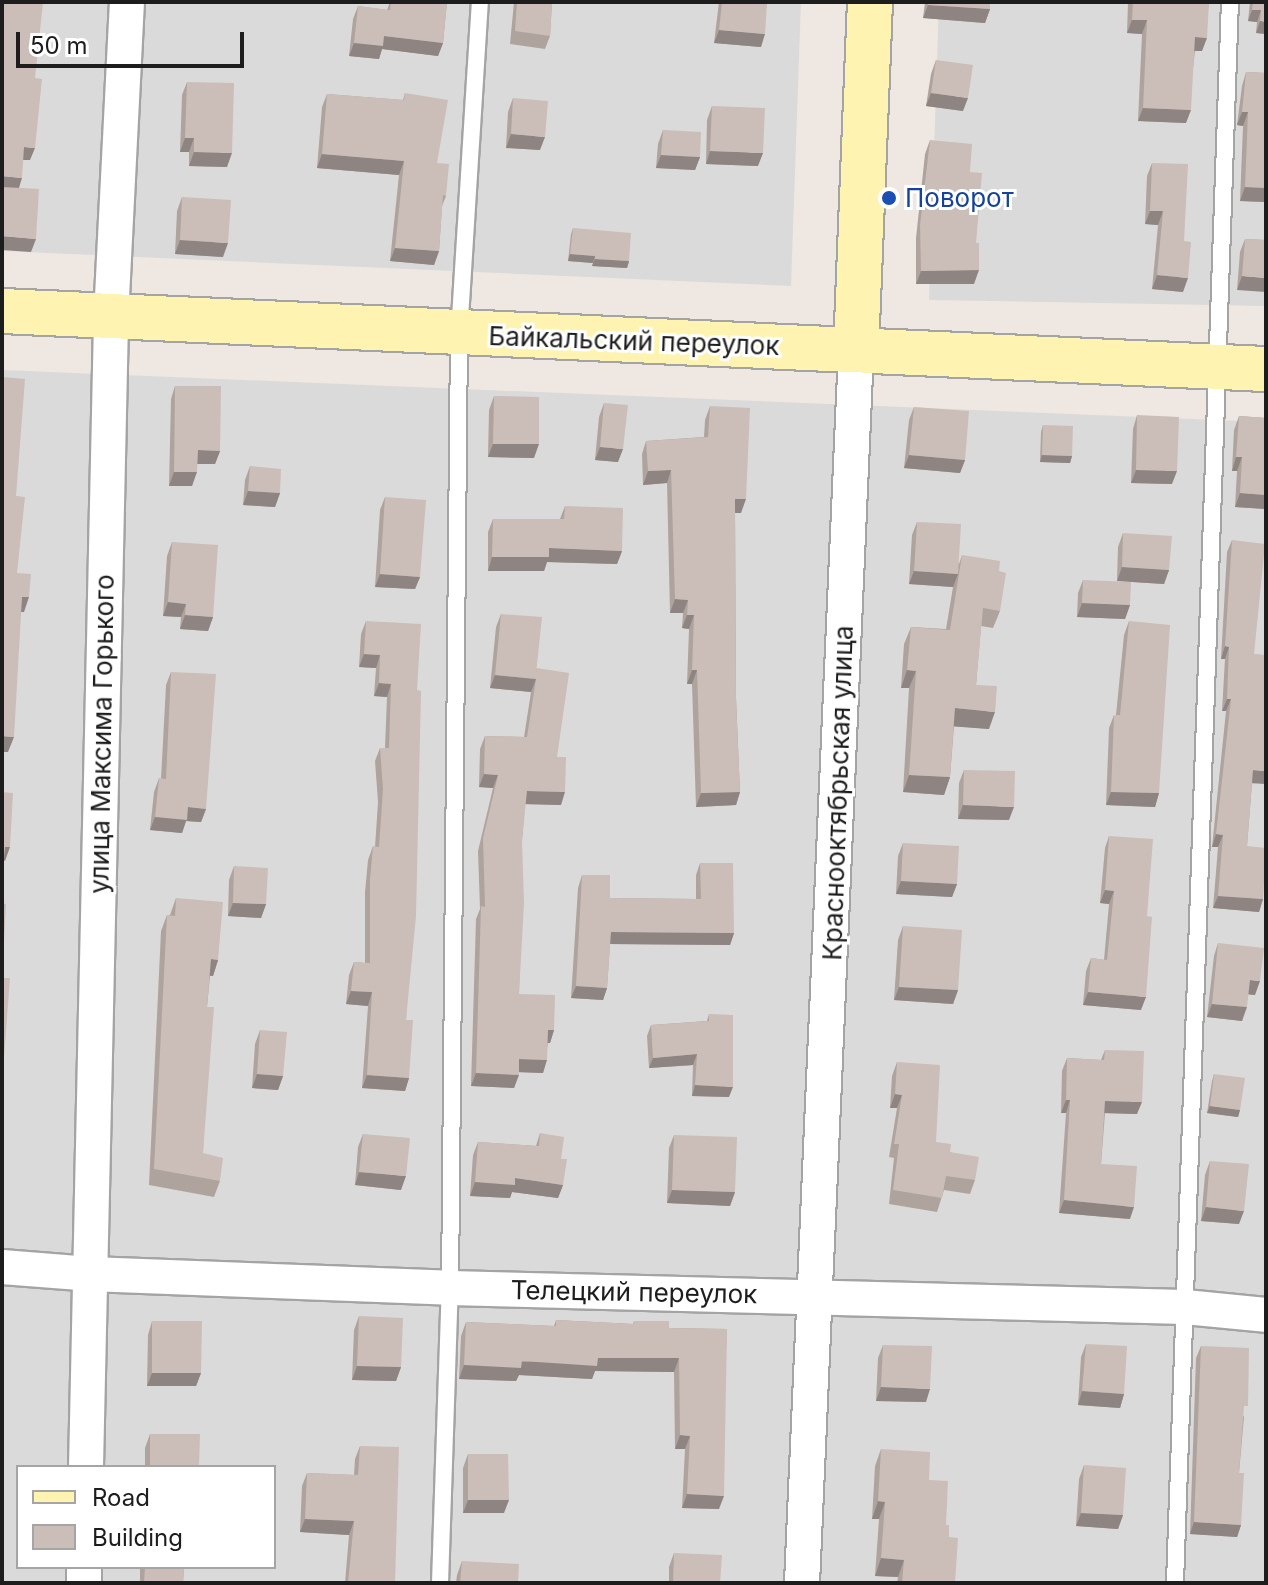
<!DOCTYPE html>
<html>
<head>
<meta charset="utf-8">
<style>
	body { margin:0 }
	#map { position:relative; width:1268px; height:1585px; overflow:hidden; background:#efe8e2; font-family:Inter,sans-serif }
	div>[style] { position:absolute }
	.residential>* { inset:0; background:#dbdada }
	.roads { filter:drop-shadow(2px 0 #a4a4a4) drop-shadow(-2px 0 #a4a4a4) drop-shadow(0 2px #a4a4a4) drop-shadow(0 -2px #a4a4a4) }
	.service>* { height:16px; margin:-8px; padding:0 8px; transform-origin:8px; border-radius:8px; background:#fff }
	.minor>* { height:34px; margin:-17px; padding:0 17px; transform-origin:17px; border-radius:17px; background:#fff }
	.secondary>* { height:44px; margin:-22px; padding:0 22px; transform-origin:22px; border-radius:22px; background:#fef3b1 }
	.wall>* { inset:0; background:#afa39e }
	.shaded-wall>* { inset:0; background:#8e8481 }
	.building>* { inset:0; background:#cbbdb8 }
	.dots>* { width:22px; height:22px; translate:-50% -50%; box-sizing:border-box; border:4px solid #fff; border-radius:50% }
	span { translate:-50% -50%; white-space:nowrap; text-align:center; line-height:1.15; -webkit-text-stroke:6px #fff; paint-order:stroke }
	.transit-label { font-size:26px; color:#164399 }
	.left { translate:0 -50%; text-align:left }
	.street-label { font-size:26px; color:#1d1d1d }
	.frame { position:absolute; inset:0; border:4px solid #1d1d1d; pointer-events:none }
	.legend { position:absolute; left:16px; top:1465px; width:260px; height:104px; box-sizing:border-box; background:#fff; border:2px solid #a5a5a5; margin:0; padding:10px 14px; list-style:none; font-size:24px; color:#1d1d1d }
	.legend li { display:flex; align-items:center; gap:16px; height:40px }
	.legend b { width:40px; border:2px solid #a5a5a5 }
	.scale { position:absolute; left:16px; top:32px; width:228px; height:36px; box-sizing:border-box; border:4px solid #1d1d1d; border-top:0; padding-left:10px; font-size:24px; line-height:28px; white-space:nowrap; color:#1d1d1d; -webkit-text-stroke:6px #fff; paint-order:stroke }
</style>
</head>
<body>
<div id="map">
	<div class="residential">
		<div style="clip-path:polygon(2px 2px,801px 2px,791px 286px,2px 251px)"></div>
		<div style="clip-path:polygon(939px 2px,1266px 2px,1266px 306px,929px 300px)"></div>
		<div style="clip-path:polygon(evenodd,2px 370px,1266px 422px,1266px 1583px,2px 1583px,2px 370px,18px 1467px,274px 1467px,274px 1567px,18px 1567px,18px 1467px)"></div>
	</div>
	<div class="roads">
		<div class="service">
			<div style="left:440px;top:1583px;width:295px;rotate:-88.1deg"></div>
			<div style="left:450px;top:1288px;width:954px;rotate:-89.46deg"></div>
			<div style="left:459px;top:334px;width:333px;rotate:-86.4deg"></div>
			<div style="left:1175px;top:1583px;width:1582px;rotate:-88.01deg"></div>
		</div>
		<div class="minor">
			<div style="left:2px;top:1267px;width:88px;rotate:4.5deg"></div>
			<div style="left:90px;top:1274px;width:360px;rotate:2.2deg"></div>
			<div style="left:450px;top:1288px;width:735px;rotate:1.48deg"></div>
			<div style="left:1185px;top:1307px;width:81px;rotate:5.6deg"></div>
			<div style="left:86px;top:1467px;width:1150px;rotate:-88.75deg"></div>
			<div style="left:111px;top:317px;width:315px;rotate:-87.1deg"></div>
			<div style="left:84px;top:1583px;width:16px;rotate:-90deg"></div>
			<div style="left:802px;top:1583px;width:1234px;rotate:-87.49deg"></div>
		</div>
		<div class="secondary">
			<div style="left:2px;top:311px;width:1265px;rotate:2.63deg"></div>
			<div style="left:856px;top:350px;width:348px;rotate:-87.7deg"></div>
		</div>
	</div>
	<div class="wall">
		<div style="clip-path:polygon(390px 2px,447px 2px,443px 43px,438px 56px,382px 49px,379px 59px,349px 56px,353px 19px,358px 6px,387px 10px)"></div>
		<div style="clip-path:polygon(514px 2px,552px 2px,550px 36px,545px 49px,510px 44px)"></div>
		<div style="clip-path:polygon(719px 2px,767px 2px,761px 47px,714px 43px)"></div>
		<div style="clip-path:polygon(925px 2px,990px 2px,990px 9px,985px 23px,923px 18px)"></div>
		<div style="clip-path:polygon(1128px 2px,1209px 2px,1202px 51px,1195px 51px,1186px 123px,1138px 121px,1142px 34px,1127px 33px)"></div>
		<div style="clip-path:polygon(1250px 2px,1266px 2px,1266px 34px,1256px 33px,1257px 22px,1248px 21px)"></div>
		<div style="clip-path:polygon(936px 60px,963px 111px,926px 106px,931px 74px)"></div>
		<div style="clip-path:polygon(1246px 72px,1266px 73px,1266px 202px,1240px 201px,1243px 126px,1237px 125px,1242px 86px)"></div>
		<div style="clip-path:polygon(187px 82px,227px 167px,189px 166px,189px 152px,180px 152px,182px 95px)"></div>
		<div style="clip-path:polygon(405px 93px,437px 163px,446px 196px,442px 206px,439px 251px,434px 265px,390px 261px,399px 175px,317px 168px,322px 107px,327px 94px,403px 100px)"></div>
		<div style="clip-path:polygon(513px 98px,540px 150px,506px 148px,508px 112px)"></div>
		<div style="clip-path:polygon(712px 106px,758px 166px,706px 164px,707px 120px)"></div>
		<div style="clip-path:polygon(663px 130px,700px 157px,695px 170px,656px 168px,658px 144px)"></div>
		<div style="clip-path:polygon(930px 140px,970px 172px,976px 243px,974px 284px,916px 284px,916px 238px,925px 154px)"></div>
		<div style="clip-path:polygon(1152px 163px,1183px 292px,1152px 289px,1158px 225px,1145px 224px,1147px 176px)"></div>
		<div style="clip-path:polygon(182px 197px,223px 257px,175px 254px,177px 211px)"></div>
		<div style="clip-path:polygon(573px 228px,629px 261px,627px 268px,592px 266px,593px 263px,568px 261px,571px 234px)"></div>
		<div style="clip-path:polygon(1245px 239px,1266px 240px,1237px 290px,1240px 252px)"></div>
		<div style="clip-path:polygon(175px 386px,220px 451px,215px 464px,197px 464px,192px 486px,169px 486px,171px 399px)"></div>
		<div style="clip-path:polygon(494px 396px,534px 458px,488px 457px,489px 410px)"></div>
		<div style="clip-path:polygon(604px 403px,618px 462px,595px 460px,599px 417px)"></div>
		<div style="clip-path:polygon(710px 406px,741px 513px,735px 513px,736px 698px,740px 792px,736px 805px,696px 807px,692px 684px,687px 684px,689px 629px,682px 628px,683px 613px,670px 613px,667px 483px,643px 485px,642px 454px,646px 441px,704px 437px,705px 420px)"></div>
		<div style="clip-path:polygon(914px 407px,965px 460px,960px 473px,904px 468px,909px 420px)"></div>
		<div style="clip-path:polygon(1137px 415px,1172px 484px,1131px 483px,1133px 429px)"></div>
		<div style="clip-path:polygon(1239px 416px,1266px 418px,1266px 509px,1235px 507px,1237px 471px,1232px 471px,1234px 430px)"></div>
		<div style="clip-path:polygon(1043px 425px,1072px 456px,1070px 463px,1040px 462px,1041px 432px)"></div>
		<div style="clip-path:polygon(250px 466px,280px 493px,275px 507px,243px 505px,245px 480px)"></div>
		<div style="clip-path:polygon(385px 497px,420px 577px,415px 589px,375px 587px,380px 510px)"></div>
		<div style="clip-path:polygon(565px 506px,622px 551px,617px 564px,547px 562px,544px 571px,488px 571px,488px 532px,493px 519px,560px 519px)"></div>
		<div style="clip-path:polygon(917px 522px,959px 564px,962px 555px,999px 571px,1000px 611px,993px 628px,981px 626px,976px 685px,989px 729px,954px 726px,950px 777px,944px 795px,903px 792px,909px 688px,901px 688px,904px 644px,911px 627px,946px 629px,953px 587px,909px 584px,912px 535px)"></div>
		<div style="clip-path:polygon(1123px 533px,1169px 570px,1164px 584px,1117px 581px,1118px 547px)"></div>
		<div style="clip-path:polygon(1232px 540px,1254px 654px,1252px 783px,1247px 846px,1263px 899px,1259px 912px,1213px 908px,1218px 847px,1212px 847px,1226px 711px,1222px 711px,1225px 659px,1221px 659px,1227px 552px)"></div>
		<div style="clip-path:polygon(172px 542px,213px 617px,208px 631px,180px 629px,181px 617px,163px 616px,167px 556px)"></div>
		<div style="clip-path:polygon(1083px 580px,1130px 605px,1125px 619px,1077px 617px,1078px 593px)"></div>
		<div style="clip-path:polygon(501px 614px,537px 670px,557px 757px,561px 805px,525px 804px,522px 840px,519px 994px,554px 1030px,550px 1043px,548px 1043px,543px 1073px,519px 1072px,514px 1088px,471px 1086px,476px 919px,480px 909px,478px 851px,493px 788px,479px 787px,480px 749px,485px 736px,524px 737px,531px 692px,490px 688px,496px 627px)"></div>
		<div style="clip-path:polygon(366px 621px,417px 690px,406px 1020px,409px 1078px,405px 1091px,362px 1088px,368px 1006px,346px 1004px,349px 975px,354px 962px,365px 963px,365px 892px,368px 860px,373px 846px,375px 847px,378px 802px,375px 761px,380px 748px,385px 748px,387px 697px,374px 696px,376px 668px,359px 667px,361px 634px)"></div>
		<div style="clip-path:polygon(1129px 621px,1159px 793px,1155px 807px,1106px 805px,1109px 728px,1114px 715px,1116px 715px,1124px 635px)"></div>
		<div style="clip-path:polygon(171px 672px,206px 809px,201px 822px,186px 821px,182px 833px,150px 830px,154px 792px,159px 778px,161px 779px,166px 685px)"></div>
		<div style="clip-path:polygon(964px 770px,1009px 820px,958px 819px,959px 783px)"></div>
		<div style="clip-path:polygon(1109px 836px,1141px 1010px,1083px 1005px,1086px 971px,1091px 958px,1104px 960px,1109px 904px,1100px 903px,1105px 848px)"></div>
		<div style="clip-path:polygon(903px 843px,957px 884px,952px 897px,896px 894px,898px 856px)"></div>
		<div style="clip-path:polygon(700px 863px,734px 933px,730px 945px,610px 944px,607px 988px,603px 1000px,571px 998px,578px 888px,582px 875px,610px 898px,696px 899px,696px 875px)"></div>
		<div style="clip-path:polygon(234px 866px,266px 904px,261px 918px,228px 916px,229px 880px)"></div>
		<div style="clip-path:polygon(176px 898px,218px 960px,213px 976px,210px 976px,207px 1007px,203px 1153px,220px 1181px,214px 1197px,149px 1185px,161px 931px,167px 915px,170px 915px)"></div>
		<div style="clip-path:polygon(903px 926px,958px 990px,953px 1004px,894px 1000px,898px 940px)"></div>
		<div style="clip-path:polygon(1218px 943px,1255px 995px,1248px 994px,1242px 1021px,1207px 1017px,1214px 956px)"></div>
		<div style="clip-path:polygon(709px 1014px,729px 1097px,692px 1096px,693px 1065px,649px 1068px,647px 1036px,651px 1025px,707px 1021px)"></div>
		<div style="clip-path:polygon(260px 1030px,283px 1076px,278px 1090px,252px 1088px,255px 1044px)"></div>
		<div style="clip-path:polygon(1105px 1050px,1137px 1114px,1105px 1113px,1101px 1164px,1130px 1219px,1059px 1213px,1066px 1113px,1061px 1113px,1062px 1071px,1067px 1058px,1101px 1060px)"></div>
		<div style="clip-path:polygon(897px 1062px,936px 1142px,950px 1152px,975px 1180px,970px 1194px,944px 1190px,937px 1212px,889px 1204px,894px 1158px,889px 1157px,897px 1108px,890px 1108px,892px 1076px)"></div>
		<div style="clip-path:polygon(1214px 1074px,1240px 1110px,1238px 1117px,1207px 1113px,1212px 1081px)"></div>
		<div style="clip-path:polygon(540px 1133px,561px 1159px,563px 1185px,558px 1198px,512px 1192px,510px 1198px,470px 1196px,473px 1155px,478px 1142px,536px 1146px)"></div>
		<div style="clip-path:polygon(363px 1134px,401px 1190px,355px 1185px,358px 1147px)"></div>
		<div style="clip-path:polygon(674px 1135px,735px 1192px,730px 1206px,667px 1203px,669px 1148px)"></div>
		<div style="clip-path:polygon(1210px 1161px,1239px 1224px,1201px 1221px,1205px 1175px)"></div>
		<div style="clip-path:polygon(359px 1316px,401px 1367px,396px 1381px,352px 1380px,354px 1330px)"></div>
		<div style="clip-path:polygon(556px 1320px,633px 1324px,634px 1321px,669px 1328px,727px 1329px,719px 1509px,682px 1508px,685px 1449px,675px 1449px,674px 1372px,595px 1371px,592px 1379px,519px 1375px,516px 1381px,459px 1379px,461px 1336px,466px 1322px,554px 1326px)"></div>
		<div style="clip-path:polygon(152px 1321px,201px 1373px,196px 1386px,147px 1386px,148px 1335px)"></div>
		<div style="clip-path:polygon(1086px 1344px,1124px 1394px,1120px 1408px,1078px 1405px,1081px 1357px)"></div>
		<div style="clip-path:polygon(883px 1345px,926px 1402px,876px 1401px,878px 1358px)"></div>
		<div style="clip-path:polygon(1201px 1346px,1244px 1417px,1239px 1473px,1241px 1525px,1237px 1537px,1190px 1534px,1196px 1358px)"></div>
		<div style="clip-path:polygon(150px 1434px,199px 1467px,145px 1467px,145px 1448px)"></div>
		<div style="clip-path:polygon(360px 1446px,395px 1583px,345px 1583px,349px 1535px,300px 1532px,302px 1486px,307px 1473px,354px 1475px,355px 1459px)"></div>
		<div style="clip-path:polygon(881px 1449px,929px 1480px,946px 1525px,955px 1583px,897px 1583px,898px 1577px,875px 1576px,879px 1519px,872px 1519px,875px 1466px)"></div>
		<div style="clip-path:polygon(468px 1454px,504px 1513px,463px 1513px,463px 1468px)"></div>
		<div style="clip-path:polygon(1084px 1465px,1123px 1515px,1118px 1529px,1076px 1526px,1079px 1479px)"></div>
		<div style="clip-path:polygon(674px 1553px,720px 1583px,669px 1583px,669px 1567px)"></div>
		<div style="clip-path:polygon(462px 1561px,518px 1583px,456px 1583px,457px 1575px)"></div>
		<div style="clip-path:polygon(140px 1567px,184px 1567px,183px 1583px,140px 1583px)"></div>
	</div>
	<div class="shaded-wall">
		<div style="clip-path:polygon(928px 5px,990px 9px,985px 23px,923px 18px)"></div>
		<div style="clip-path:polygon(1252px 10px,1261px 10px,1257px 22px,1248px 21px)"></div>
		<div style="clip-path:polygon(1132px 20px,1147px 20px,1142px 34px,1127px 33px)"></div>
		<div style="clip-path:polygon(1260px 21px,1266px 22px,1266px 34px,1256px 33px)"></div>
		<div style="clip-path:polygon(719px 30px,765px 34px,761px 47px,714px 43px)"></div>
		<div style="clip-path:polygon(384px 36px,443px 43px,438px 56px,382px 49px,379px 59px,349px 56px,354px 43px)"></div>
		<div style="clip-path:polygon(1195px 37px,1207px 38px,1202px 51px,1190px 51px)"></div>
		<div style="clip-path:polygon(931px 93px,968px 98px,963px 111px,926px 106px)"></div>
		<div style="clip-path:polygon(1143px 108px,1191px 110px,1186px 123px,1138px 121px)"></div>
		<div style="clip-path:polygon(1242px 112px,1248px 112px,1243px 126px,1237px 125px)"></div>
		<div style="clip-path:polygon(511px 134px,545px 137px,540px 150px,506px 148px)"></div>
		<div style="clip-path:polygon(185px 138px,194px 138px,189px 152px,180px 152px)"></div>
		<div style="clip-path:polygon(24px 147px,35px 148px,30px 160px,19px 160px)"></div>
		<div style="clip-path:polygon(710px 151px,763px 153px,758px 166px,706px 164px)"></div>
		<div style="clip-path:polygon(194px 152px,232px 153px,227px 167px,189px 166px)"></div>
		<div style="clip-path:polygon(322px 154px,404px 161px,399px 175px,317px 168px)"></div>
		<div style="clip-path:polygon(661px 155px,700px 157px,695px 170px,656px 168px)"></div>
		<div style="clip-path:polygon(2px 176px,22px 178px,18px 191px,2px 190px)"></div>
		<div style="clip-path:polygon(1245px 187px,1266px 188px,1266px 202px,1240px 201px)"></div>
		<div style="clip-path:polygon(1150px 211px,1163px 211px,1158px 225px,1145px 224px)"></div>
		<div style="clip-path:polygon(2px 236px,36px 239px,31px 252px,2px 250px)"></div>
		<div style="clip-path:polygon(180px 240px,228px 243px,223px 257px,175px 254px)"></div>
		<div style="clip-path:polygon(395px 248px,439px 251px,434px 265px,390px 261px)"></div>
		<div style="clip-path:polygon(570px 254px,595px 256px,593px 263px,568px 261px)"></div>
		<div style="clip-path:polygon(595px 259px,629px 261px,627px 268px,592px 266px)"></div>
		<div style="clip-path:polygon(979px 270px,974px 284px,916px 284px,921px 271px)"></div>
		<div style="clip-path:polygon(1157px 275px,1188px 278px,1183px 292px,1152px 289px)"></div>
		<div style="clip-path:polygon(1242px 276px,1266px 278px,1266px 292px,1237px 290px)"></div>
		<div style="clip-path:polygon(493px 444px,539px 444px,534px 458px,488px 457px)"></div>
		<div style="clip-path:polygon(600px 447px,623px 449px,618px 462px,595px 460px)"></div>
		<div style="clip-path:polygon(198px 450px,220px 451px,215px 464px,193px 464px)"></div>
		<div style="clip-path:polygon(909px 455px,965px 460px,960px 473px,904px 468px)"></div>
		<div style="clip-path:polygon(1042px 455px,1072px 456px,1070px 463px,1040px 462px)"></div>
		<div style="clip-path:polygon(1236px 457px,1242px 457px,1237px 471px,1232px 471px)"></div>
		<div style="clip-path:polygon(671px 470px,667px 483px,643px 485px,648px 471px)"></div>
		<div style="clip-path:polygon(1136px 470px,1177px 471px,1172px 484px,1131px 483px)"></div>
		<div style="clip-path:polygon(174px 472px,197px 472px,192px 486px,169px 486px)"></div>
		<div style="clip-path:polygon(248px 491px,280px 493px,275px 507px,243px 505px)"></div>
		<div style="clip-path:polygon(1240px 493px,1266px 495px,1266px 509px,1235px 507px)"></div>
		<div style="clip-path:polygon(735px 499px,746px 499px,741px 513px,731px 513px)"></div>
		<div style="clip-path:polygon(549px 548px,622px 551px,617px 564px,547px 562px,544px 571px,488px 571px,492px 557px)"></div>
		<div style="clip-path:polygon(1122px 567px,1169px 570px,1164px 584px,1117px 581px)"></div>
		<div style="clip-path:polygon(914px 571px,958px 574px,953px 587px,909px 584px)"></div>
		<div style="clip-path:polygon(380px 574px,420px 577px,415px 589px,375px 587px)"></div>
		<div style="clip-path:polygon(22px 597px,29px 597px,24px 612px,16px 612px)"></div>
		<div style="clip-path:polygon(675px 599px,688px 600px,683px 613px,670px 613px)"></div>
		<div style="clip-path:polygon(168px 602px,186px 604px,181px 617px,163px 616px)"></div>
		<div style="clip-path:polygon(1082px 603px,1130px 605px,1125px 619px,1077px 617px)"></div>
		<div style="clip-path:polygon(185px 615px,213px 617px,208px 631px,180px 629px)"></div>
		<div style="clip-path:polygon(687px 615px,694px 615px,689px 629px,682px 628px)"></div>
		<div style="clip-path:polygon(1225px 646px,1229px 647px,1225px 659px,1221px 659px)"></div>
		<div style="clip-path:polygon(364px 654px,380px 655px,376px 668px,359px 667px)"></div>
		<div style="clip-path:polygon(692px 670px,697px 670px,692px 684px,687px 684px)"></div>
		<div style="clip-path:polygon(907px 670px,916px 671px,909px 688px,901px 688px)"></div>
		<div style="clip-path:polygon(495px 675px,536px 679px,531px 692px,490px 688px)"></div>
		<div style="clip-path:polygon(379px 683px,391px 684px,387px 697px,374px 696px)"></div>
		<div style="clip-path:polygon(1227px 699px,1231px 699px,1226px 711px,1222px 711px)"></div>
		<div style="clip-path:polygon(955px 708px,995px 712px,989px 729px,948px 726px)"></div>
		<div style="clip-path:polygon(2px 736px,14px 737px,8px 752px,2px 752px)"></div>
		<div style="clip-path:polygon(1253px 770px,1266px 771px,1266px 784px,1248px 783px)"></div>
		<div style="clip-path:polygon(484px 774px,498px 775px,493px 788px,479px 787px)"></div>
		<div style="clip-path:polygon(909px 775px,950px 777px,944px 795px,903px 792px)"></div>
		<div style="clip-path:polygon(527px 791px,565px 792px,561px 805px,522px 804px)"></div>
		<div style="clip-path:polygon(740px 792px,736px 805px,696px 807px,701px 793px)"></div>
		<div style="clip-path:polygon(1111px 792px,1159px 793px,1155px 807px,1106px 805px)"></div>
		<div style="clip-path:polygon(963px 805px,1014px 807px,1009px 820px,958px 819px)"></div>
		<div style="clip-path:polygon(188px 807px,206px 809px,201px 822px,186px 821px,182px 833px,150px 830px,155px 817px)"></div>
		<div style="clip-path:polygon(1216px 834px,1223px 835px,1218px 847px,1212px 847px)"></div>
		<div style="clip-path:polygon(5px 847px,10px 847px,5px 861px,3px 860px,2px 862px,2px 854px)"></div>
		<div style="clip-path:polygon(901px 881px,957px 884px,952px 897px,896px 894px)"></div>
		<div style="clip-path:polygon(1105px 890px,1114px 891px,1109px 904px,1100px 903px)"></div>
		<div style="clip-path:polygon(1218px 896px,1263px 899px,1259px 912px,1213px 908px)"></div>
		<div style="clip-path:polygon(233px 903px,266px 904px,261px 918px,228px 916px)"></div>
		<div style="clip-path:polygon(611px 932px,734px 933px,730px 945px,606px 944px)"></div>
		<div style="clip-path:polygon(211px 959px,218px 960px,213px 976px,205px 975px)"></div>
		<div style="clip-path:polygon(1250px 980px,1260px 981px,1255px 995px,1245px 994px)"></div>
		<div style="clip-path:polygon(576px 986px,607px 988px,603px 1000px,571px 998px)"></div>
		<div style="clip-path:polygon(899px 987px,958px 990px,953px 1004px,894px 1000px)"></div>
		<div style="clip-path:polygon(351px 991px,372px 992px,368px 1006px,346px 1004px)"></div>
		<div style="clip-path:polygon(1088px 992px,1146px 997px,1141px 1010px,1083px 1005px)"></div>
		<div style="clip-path:polygon(1212px 1004px,1247px 1007px,1242px 1021px,1207px 1017px)"></div>
		<div style="clip-path:polygon(548px 1030px,554px 1030px,550px 1043px,543px 1043px)"></div>
		<div style="clip-path:polygon(697px 1054px,693px 1065px,649px 1068px,653px 1058px)"></div>
		<div style="clip-path:polygon(519px 1059px,547px 1060px,543px 1073px,515px 1072px)"></div>
		<div style="clip-path:polygon(476px 1073px,519px 1075px,514px 1088px,471px 1086px)"></div>
		<div style="clip-path:polygon(257px 1074px,283px 1076px,278px 1090px,252px 1088px)"></div>
		<div style="clip-path:polygon(367px 1075px,409px 1078px,405px 1091px,362px 1088px)"></div>
		<div style="clip-path:polygon(695px 1085px,733px 1087px,729px 1097px,692px 1096px)"></div>
		<div style="clip-path:polygon(895px 1094px,902px 1095px,897px 1108px,890px 1108px)"></div>
		<div style="clip-path:polygon(1066px 1100px,1070px 1100px,1066px 1113px,1061px 1113px)"></div>
		<div style="clip-path:polygon(1105px 1101px,1142px 1102px,1137px 1114px,1101px 1113px)"></div>
		<div style="clip-path:polygon(1210px 1106px,1240px 1110px,1238px 1117px,1207px 1113px)"></div>
		<div style="clip-path:polygon(359px 1172px,406px 1176px,401px 1190px,355px 1185px)"></div>
		<div style="clip-path:polygon(515px 1178px,563px 1185px,558px 1198px,512px 1192px,510px 1198px,470px 1196px,475px 1182px)"></div>
		<div style="clip-path:polygon(672px 1190px,735px 1192px,730px 1206px,667px 1203px)"></div>
		<div style="clip-path:polygon(1064px 1200px,1134px 1207px,1130px 1219px,1059px 1213px)"></div>
		<div style="clip-path:polygon(1206px 1207px,1244px 1211px,1239px 1224px,1201px 1221px)"></div>
		<div style="clip-path:polygon(598px 1358px,679px 1358px,674px 1372px,595px 1371px,592px 1379px,519px 1375px,516px 1381px,459px 1379px,464px 1365px)"></div>
		<div style="clip-path:polygon(357px 1366px,401px 1367px,396px 1381px,352px 1380px)"></div>
		<div style="clip-path:polygon(152px 1373px,201px 1373px,196px 1386px,147px 1386px)"></div>
		<div style="clip-path:polygon(881px 1387px,930px 1389px,926px 1402px,876px 1401px)"></div>
		<div style="clip-path:polygon(1082px 1391px,1124px 1394px,1120px 1408px,1078px 1405px)"></div>
		<div style="clip-path:polygon(680px 1435px,690px 1436px,685px 1449px,675px 1449px)"></div>
		<div style="clip-path:polygon(687px 1494px,724px 1496px,719px 1509px,682px 1508px)"></div>
		<div style="clip-path:polygon(468px 1500px,509px 1500px,504px 1513px,463px 1513px)"></div>
		<div style="clip-path:polygon(878px 1501px,885px 1502px,879px 1519px,872px 1519px)"></div>
		<div style="clip-path:polygon(1081px 1513px,1123px 1515px,1118px 1529px,1076px 1526px)"></div>
		<div style="clip-path:polygon(305px 1519px,354px 1521px,349px 1535px,300px 1532px)"></div>
		<div style="clip-path:polygon(1194px 1522px,1241px 1525px,1237px 1537px,1190px 1534px)"></div>
		<div style="clip-path:polygon(881px 1558px,904px 1560px,898px 1577px,875px 1576px)"></div>
	</div>
	<div class="building">
		<div style="clip-path:polygon(2px 2px,43px 2px,35px 78px,42px 79px,35px 148px,24px 147px,22px 178px,2px 176px)"></div>
		<div style="clip-path:polygon(391px 2px,447px 2px,443px 43px,384px 36px,383px 46px,354px 43px,358px 6px,390px 10px)"></div>
		<div style="clip-path:polygon(517px 2px,552px 2px,550px 36px,515px 31px)"></div>
		<div style="clip-path:polygon(722px 2px,767px 2px,765px 34px,719px 30px)"></div>
		<div style="clip-path:polygon(928px 2px,990px 2px,990px 9px,928px 5px)"></div>
		<div style="clip-path:polygon(1133px 2px,1209px 2px,1207px 38px,1195px 37px,1191px 110px,1143px 108px,1147px 20px,1132px 20px)"></div>
		<div style="clip-path:polygon(1253px 2px,1266px 2px,1266px 22px,1260px 21px,1261px 10px,1252px 10px)"></div>
		<div style="clip-path:polygon(936px 60px,973px 65px,968px 98px,931px 93px)"></div>
		<div style="clip-path:polygon(1246px 72px,1266px 73px,1266px 188px,1245px 187px,1248px 112px,1242px 112px)"></div>
		<div style="clip-path:polygon(187px 82px,234px 83px,232px 153px,194px 152px,194px 138px,185px 138px)"></div>
		<div style="clip-path:polygon(405px 93px,448px 100px,437px 163px,449px 164px,446px 196px,443px 195px,439px 251px,395px 248px,404px 161px,322px 154px,327px 94px,404px 100px)"></div>
		<div style="clip-path:polygon(513px 98px,548px 101px,545px 137px,511px 134px)"></div>
		<div style="clip-path:polygon(712px 106px,765px 108px,763px 153px,710px 151px)"></div>
		<div style="clip-path:polygon(663px 130px,701px 132px,700px 157px,661px 155px)"></div>
		<div style="clip-path:polygon(930px 140px,972px 144px,970px 172px,982px 173px,976px 243px,979px 243px,979px 270px,921px 271px,920px 225px)"></div>
		<div style="clip-path:polygon(1152px 163px,1188px 164px,1184px 241px,1191px 242px,1188px 278px,1157px 275px,1163px 211px,1150px 211px)"></div>
		<div style="clip-path:polygon(2px 187px,39px 189px,36px 239px,2px 236px)"></div>
		<div style="clip-path:polygon(182px 197px,231px 200px,228px 243px,180px 240px)"></div>
		<div style="clip-path:polygon(573px 228px,631px 233px,629px 261px,595px 259px,595px 256px,570px 254px)"></div>
		<div style="clip-path:polygon(1245px 239px,1266px 240px,1266px 278px,1242px 276px)"></div>
		<div style="clip-path:polygon(2px 377px,25px 379px,16px 496px,25px 497px,17px 573px,31px 574px,29px 597px,22px 597px,14px 737px,2px 736px)"></div>
		<div style="clip-path:polygon(175px 386px,221px 386px,220px 451px,198px 450px,197px 472px,174px 472px)"></div>
		<div style="clip-path:polygon(494px 396px,539px 397px,539px 444px,493px 444px)"></div>
		<div style="clip-path:polygon(604px 403px,628px 405px,623px 449px,600px 447px)"></div>
		<div style="clip-path:polygon(710px 406px,750px 408px,746px 499px,735px 499px,736px 698px,740px 792px,701px 793px,697px 670px,692px 670px,694px 615px,687px 615px,688px 600px,675px 599px,671px 470px,648px 471px,646px 441px,708px 437px)"></div>
		<div style="clip-path:polygon(914px 407px,969px 411px,965px 460px,909px 455px)"></div>
		<div style="clip-path:polygon(1137px 415px,1179px 417px,1177px 471px,1136px 470px)"></div>
		<div style="clip-path:polygon(1239px 416px,1266px 418px,1266px 495px,1240px 493px,1242px 457px,1236px 457px)"></div>
		<div style="clip-path:polygon(1043px 425px,1073px 426px,1072px 456px,1042px 455px)"></div>
		<div style="clip-path:polygon(250px 466px,281px 469px,280px 493px,248px 491px)"></div>
		<div style="clip-path:polygon(385px 497px,426px 500px,420px 577px,380px 574px)"></div>
		<div style="clip-path:polygon(565px 506px,623px 508px,622px 551px,549px 548px,549px 557px,492px 557px,493px 519px,564px 519px)"></div>
		<div style="clip-path:polygon(917px 522px,961px 524px,958px 574px,914px 571px)"></div>
		<div style="clip-path:polygon(1123px 533px,1172px 536px,1169px 570px,1122px 567px)"></div>
		<div style="clip-path:polygon(1232px 540px,1265px 544px,1254px 654px,1266px 655px,1266px 771px,1253px 770px,1247px 846px,1266px 848px,1263px 899px,1218px 896px,1223px 835px,1216px 834px,1231px 699px,1227px 699px,1229px 647px,1225px 646px)"></div>
		<div style="clip-path:polygon(172px 542px,218px 545px,213px 617px,185px 615px,186px 604px,168px 602px)"></div>
		<div style="clip-path:polygon(962px 555px,1000px 561px,999px 571px,1006px 573px,1000px 611px,983px 608px,976px 685px,997px 686px,995px 712px,955px 708px,950px 777px,909px 775px,916px 671px,907px 670px,911px 627px,950px 630px)"></div>
		<div style="clip-path:polygon(1083px 580px,1131px 582px,1130px 605px,1082px 603px)"></div>
		<div style="clip-path:polygon(501px 614px,542px 617px,536px 674px,537px 668px,569px 673px,557px 757px,566px 757px,565px 792px,527px 791px,522px 840px,524px 903px,519px 994px,555px 995px,554px 1030px,548px 1030px,547px 1060px,519px 1059px,519px 1075px,476px 1073px,481px 906px,485px 907px,483px 838px,498px 775px,484px 774px,485px 736px,527px 737px,536px 679px,495px 675px)"></div>
		<div style="clip-path:polygon(366px 621px,421px 624px,417px 690px,421px 691px,416px 916px,406px 1020px,413px 1020px,409px 1078px,367px 1075px,372px 992px,351px 991px,354px 962px,370px 963px,370px 879px,373px 846px,379px 847px,383px 789px,380px 748px,389px 748px,391px 684px,379px 683px,380px 655px,364px 654px)"></div>
		<div style="clip-path:polygon(1129px 621px,1170px 625px,1159px 793px,1111px 792px,1114px 715px,1120px 715px)"></div>
		<div style="clip-path:polygon(171px 672px,216px 674px,206px 809px,188px 807px,187px 820px,155px 817px,159px 778px,166px 779px)"></div>
		<div style="clip-path:polygon(964px 770px,1015px 771px,1014px 807px,963px 805px)"></div>
		<div style="clip-path:polygon(2px 792px,13px 793px,10px 847px,5px 847px,4px 858px,2px 857px)"></div>
		<div style="clip-path:polygon(1109px 836px,1153px 839px,1147px 916px,1152px 917px,1146px 997px,1088px 992px,1091px 958px,1107px 960px,1114px 891px,1105px 890px)"></div>
		<div style="clip-path:polygon(903px 843px,959px 846px,957px 884px,901px 881px)"></div>
		<div style="clip-path:polygon(700px 863px,733px 863px,734px 933px,611px 932px,607px 988px,576px 986px,582px 875px,610px 875px,610px 898px,701px 899px)"></div>
		<div style="clip-path:polygon(234px 866px,268px 868px,266px 904px,233px 903px)"></div>
		<div style="clip-path:polygon(176px 898px,223px 902px,218px 960px,211px 959px,207px 1007px,214px 1007px,203px 1153px,223px 1158px,220px 1181px,154px 1169px,167px 915px,175px 916px)"></div>
		<div style="clip-path:polygon(2px 903px,6px 904px,2px 978px,10px 978px,3px 1070px,2px 1069px)"></div>
		<div style="clip-path:polygon(903px 926px,962px 930px,958px 990px,899px 987px)"></div>
		<div style="clip-path:polygon(1218px 943px,1264px 948px,1260px 981px,1250px 980px,1247px 1007px,1212px 1004px)"></div>
		<div style="clip-path:polygon(709px 1014px,733px 1015px,733px 1087px,695px 1085px,697px 1054px,653px 1058px,651px 1025px,709px 1021px)"></div>
		<div style="clip-path:polygon(260px 1030px,287px 1032px,283px 1076px,257px 1074px)"></div>
		<div style="clip-path:polygon(1105px 1050px,1144px 1051px,1142px 1102px,1105px 1101px,1101px 1164px,1137px 1166px,1134px 1207px,1064px 1200px,1070px 1100px,1066px 1100px,1067px 1058px,1104px 1060px)"></div>
		<div style="clip-path:polygon(897px 1062px,940px 1065px,936px 1142px,951px 1144px,950px 1152px,979px 1157px,975px 1180px,946px 1176px,942px 1198px,893px 1190px,899px 1144px,894px 1144px,902px 1095px,895px 1094px)"></div>
		<div style="clip-path:polygon(1214px 1074px,1245px 1078px,1240px 1110px,1210px 1106px)"></div>
		<div style="clip-path:polygon(540px 1133px,564px 1137px,561px 1159px,567px 1159px,563px 1185px,515px 1178px,515px 1185px,475px 1182px,478px 1142px,539px 1146px)"></div>
		<div style="clip-path:polygon(363px 1134px,410px 1138px,406px 1176px,359px 1172px)"></div>
		<div style="clip-path:polygon(674px 1135px,737px 1137px,735px 1192px,672px 1190px)"></div>
		<div style="clip-path:polygon(1210px 1161px,1249px 1164px,1244px 1211px,1206px 1207px)"></div>
		<div style="clip-path:polygon(359px 1316px,403px 1318px,401px 1367px,357px 1366px)"></div>
		<div style="clip-path:polygon(556px 1320px,634px 1324px,634px 1321px,669px 1321px,669px 1328px,727px 1329px,724px 1496px,687px 1494px,690px 1436px,680px 1435px,679px 1358px,598px 1358px,597px 1366px,522px 1361px,521px 1368px,464px 1365px,466px 1322px,556px 1326px)"></div>
		<div style="clip-path:polygon(152px 1321px,202px 1321px,201px 1373px,152px 1373px)"></div>
		<div style="clip-path:polygon(1086px 1344px,1127px 1346px,1124px 1394px,1082px 1391px)"></div>
		<div style="clip-path:polygon(883px 1345px,932px 1346px,930px 1389px,881px 1387px)"></div>
		<div style="clip-path:polygon(1201px 1346px,1249px 1348px,1248px 1406px,1244px 1406px,1239px 1473px,1244px 1473px,1241px 1525px,1194px 1522px)"></div>
		<div style="clip-path:polygon(150px 1434px,200px 1434px,199px 1467px,150px 1467px)"></div>
		<div style="clip-path:polygon(360px 1446px,399px 1447px,395px 1583px,348px 1583px,354px 1521px,305px 1519px,307px 1473px,358px 1475px)"></div>
		<div style="clip-path:polygon(881px 1449px,930px 1452px,929px 1480px,948px 1481px,946px 1525px,949px 1525px,949px 1537px,958px 1538px,955px 1583px,902px 1583px,904px 1560px,881px 1558px,885px 1502px,878px 1501px)"></div>
		<div style="clip-path:polygon(468px 1454px,508px 1454px,509px 1500px,468px 1500px)"></div>
		<div style="clip-path:polygon(1084px 1465px,1126px 1468px,1123px 1515px,1081px 1513px)"></div>
		<div style="clip-path:polygon(674px 1553px,722px 1555px,720px 1583px,673px 1583px)"></div>
		<div style="clip-path:polygon(462px 1561px,519px 1564px,518px 1583px,460px 1583px)"></div>
		<div style="clip-path:polygon(145px 1567px,184px 1567px,183px 1583px,144px 1583px)"></div>
	</div>
	<div class="dots">
		<div style="left:889px;top:198px;background:#1a4fb4"></div>
	</div>
	<div class="transit-label">
		<span class="left" style="left:905px;top:198px">Поворот</span>
	</div>
	<div class="street-label">
		<span style="left:634px;top:341px;rotate:2deg">Байкальский переулок</span>
		<span style="left:102px;top:734px;rotate:-89deg">улица Максима Горького</span>
		<span style="left:838px;top:793px;rotate:-88deg">Краснооктябрьская улица</span>
		<span style="left:634px;top:1292px;rotate:1deg">Телецкий переулок</span>
	</div>
	<div class="frame"></div>
	<ul class="legend">
	<li><b style="height:10px;background:#fef3b1"></b>Road</li>
	<li><b style="height:22px;background:#cbbdb8"></b>Building</li>
	</ul>
	<div class="scale">50 m</div>
</div>
</body>
</html>
